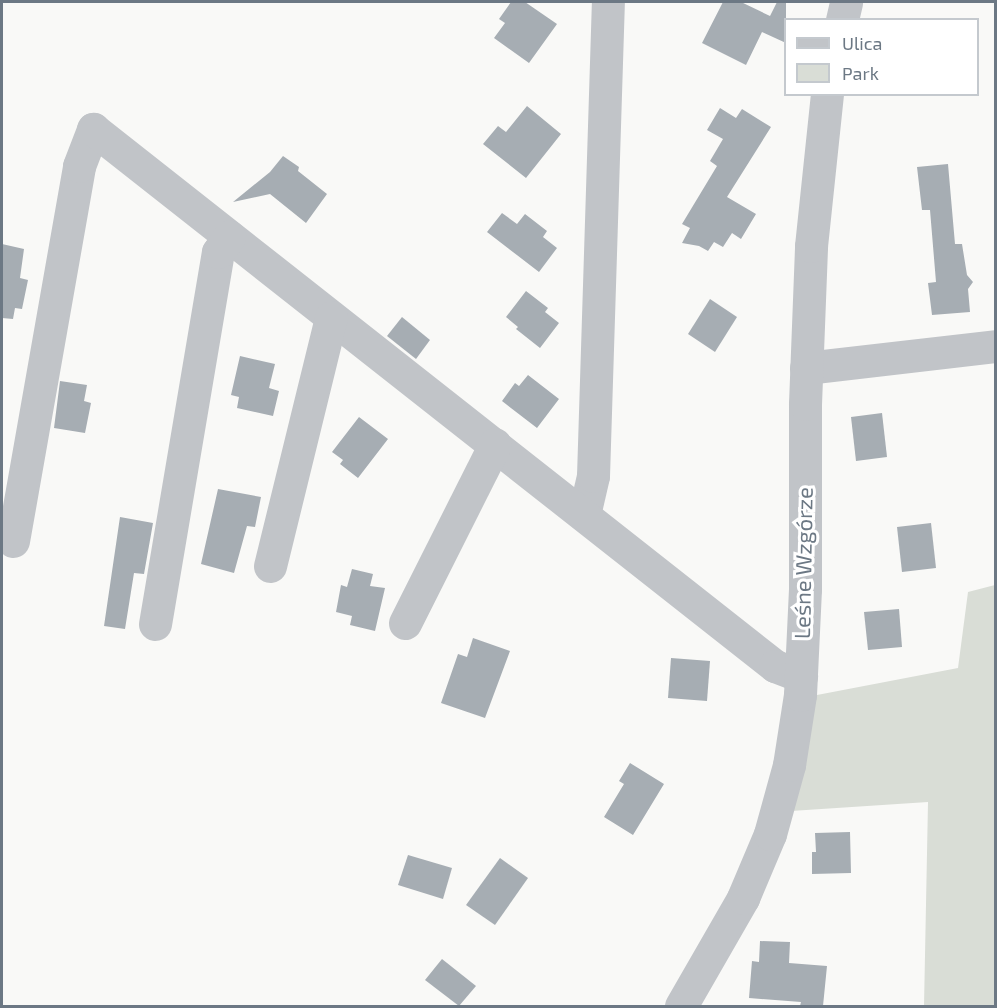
<!DOCTYPE html>
<html>
<head>
<meta charset="utf-8">
<style>
	body { margin:0 }
	#map { position:relative; width:997px; height:1008px; overflow:hidden; background:#f9f9f7; font-family:"Exo 2",sans-serif }
	div>[style] { position:absolute }
	.green>* { inset:0; background:#d9ddd6 }
	.building>* { inset:0; background:#a6adb3 }
	.minor>* { height:33px; margin:-16.5px; padding:0 16.5px; transform-origin:16.5px; border-radius:16.5px; background:#c1c4c8 }
	span { translate:-50% -50%; white-space:nowrap; text-align:center; line-height:1.15; -webkit-text-stroke:6px #fff; paint-order:stroke }
	.street-label { font-size:22px; color:#6c7884 }
	.frame { position:absolute; inset:0; border:3px solid #6c7884; pointer-events:none }
	.legend { position:absolute; left:784px; top:18px; width:195px; height:78px; box-sizing:border-box; background:#fff; border:2px solid #c4c9ce; margin:0; padding:8px 10px; list-style:none; font-size:18px; color:#6c7884 }
	.legend li { display:flex; align-items:center; gap:12px; height:30px }
	.legend b { width:30px; border:2px solid #c4c9ce }
</style>
</head>
<body>
<div id="map">
	<div class="green">
		<div style="clip-path:polygon(995px 585px,995px 1006px,924px 1006px,928px 802px,791px 811px,817px 695px,958px 668px,968px 592px)"></div>
	</div>
	<div class="building">
		<div style="clip-path:polygon(511px 2px,525px 2px,557px 24px,529px 63px,494px 38px,505px 23px,499px 19px)"></div>
		<div style="clip-path:polygon(723px 2px,741px 2px,770px 16px,777px 2px,786px 2px,786px 43px,762px 32px,746px 65px,702px 43px)"></div>
		<div style="clip-path:polygon(527px 106px,561px 134px,526px 178px,483px 144px,498px 126px,506px 132px)"></div>
		<div style="clip-path:polygon(720px 108px,736px 118px,742px 109px,771px 127px,727px 197px,756px 214px,741px 239px,732px 233px,723px 247px,714px 242px,708px 251px,699px 246px,682px 243px,690px 228px,682px 224px,717px 166px,710px 161px,723px 139px,707px 130px)"></div>
		<div style="clip-path:polygon(283px 156px,299px 167px,298px 171px,327px 194px,306px 223px,270px 194px,233px 202px,270px 172px)"></div>
		<div style="clip-path:polygon(948px 164px,955px 244px,962px 244px,967px 275px,973px 282px,968px 289px,970px 312px,932px 315px,928px 283px,936px 282px,930px 210px,922px 210px,917px 167px)"></div>
		<div style="clip-path:polygon(502px 213px,517px 224px,525px 214px,547px 231px,543px 237px,557px 248px,539px 272px,487px 232px)"></div>
		<div style="clip-path:polygon(2px 244px,24px 249px,20px 278px,28px 280px,22px 309px,15px 308px,13px 319px,2px 318px)"></div>
		<div style="clip-path:polygon(526px 291px,548px 308px,545px 312px,559px 323px,540px 348px,516px 329px,518px 327px,506px 317px)"></div>
		<div style="clip-path:polygon(710px 299px,737px 317px,715px 352px,688px 334px)"></div>
		<div style="clip-path:polygon(402px 317px,430px 340px,416px 359px,387px 336px)"></div>
		<div style="clip-path:polygon(240px 356px,275px 364px,269px 388px,279px 391px,273px 416px,237px 408px,239px 397px,231px 395px)"></div>
		<div style="clip-path:polygon(528px 375px,559px 399px,537px 428px,502px 401px,515px 383px,519px 386px)"></div>
		<div style="clip-path:polygon(60px 381px,87px 385px,84px 401px,91px 403px,85px 433px,54px 428px)"></div>
		<div style="clip-path:polygon(882px 413px,887px 457px,856px 461px,851px 417px)"></div>
		<div style="clip-path:polygon(359px 417px,388px 439px,358px 478px,340px 464px,343px 460px,332px 452px)"></div>
		<div style="clip-path:polygon(218px 489px,261px 497px,255px 527px,247px 526px,234px 573px,201px 564px)"></div>
		<div style="clip-path:polygon(120px 517px,153px 523px,144px 574px,134px 573px,125px 629px,104px 626px)"></div>
		<div style="clip-path:polygon(931px 523px,936px 568px,902px 572px,897px 527px)"></div>
		<div style="clip-path:polygon(352px 569px,373px 574px,370px 586px,385px 588px,375px 631px,350px 625px,352px 616px,336px 612px,341px 585px,347px 587px)"></div>
		<div style="clip-path:polygon(899px 609px,902px 647px,868px 650px,864px 612px)"></div>
		<div style="clip-path:polygon(473px 638px,510px 651px,485px 718px,441px 703px,458px 654px,467px 657px)"></div>
		<div style="clip-path:polygon(671px 658px,710px 661px,707px 701px,668px 698px)"></div>
		<div style="clip-path:polygon(630px 763px,664px 784px,633px 835px,604px 817px,624px 784px,619px 781px)"></div>
		<div style="clip-path:polygon(850px 832px,851px 873px,812px 874px,812px 852px,816px 852px,815px 833px)"></div>
		<div style="clip-path:polygon(408px 855px,452px 868px,443px 899px,398px 885px)"></div>
		<div style="clip-path:polygon(500px 858px,528px 878px,495px 925px,466px 905px)"></div>
		<div style="clip-path:polygon(760px 941px,790px 942px,789px 963px,827px 966px,823px 1006px,800px 1006px,801px 1002px,749px 998px,752px 961px,759px 962px)"></div>
		<div style="clip-path:polygon(442px 959px,476px 986px,459px 1006px,425px 980px)"></div>
	</div>
	<div class="minor">
		<div style="left:842px;top:20px;width:18px;rotate:-77deg"></div>
		<div style="left:806px;top:368px;width:191px;rotate:-6.6deg"></div>
		<div style="left:584px;top:515px;width:40px;rotate:-77deg"></div>
		<div style="left:593px;top:476px;width:474px;rotate:-88.2deg"></div>
		<div style="left:13px;top:541px;width:381px;rotate:-80deg"></div>
		<div style="left:79px;top:166px;width:40px;rotate:-69deg"></div>
		<div style="left:93px;top:129px;width:868px;rotate:38.22deg"></div>
		<div style="left:775px;top:666px;width:28px;rotate:21deg"></div>
		<div style="left:270px;top:566px;width:256px;rotate:-76.2deg"></div>
		<div style="left:405px;top:623px;width:200px;rotate:-63.3deg"></div>
		<div style="left:155px;top:624px;width:377px;rotate:-80.4deg"></div>
		<div style="left:218px;top:252px;width:19px;rotate:-54deg"></div>
		<div style="left:681px;top:1006px;width:125px;rotate:-60.1deg"></div>
		<div style="left:743px;top:898px;width:69px;rotate:-67.1deg"></div>
		<div style="left:770px;top:834px;width:72px;rotate:-74.6deg"></div>
		<div style="left:789px;top:765px;width:71px;rotate:-81.1deg"></div>
		<div style="left:800px;top:695px;width:106px;rotate:-87.3deg"></div>
		<div style="left:805px;top:589px;width:185px;rotate:-90deg"></div>
		<div style="left:805px;top:404px;width:158px;rotate:-87.8deg"></div>
		<div style="left:811px;top:246px;width:153px;rotate:-84deg"></div>
	</div>
	<div class="street-label">
		<span style="left:803px;top:563px;rotate:-89deg">Leśne Wzgórze</span>
	</div>
	<div class="frame"></div>
	<ul class="legend">
	<li><b style="height:8px;background:#c1c4c8"></b>Ulica</li>
	<li><b style="height:16px;background:#d9ddd6"></b>Park</li>
	</ul>
</div>
</body>
</html>
